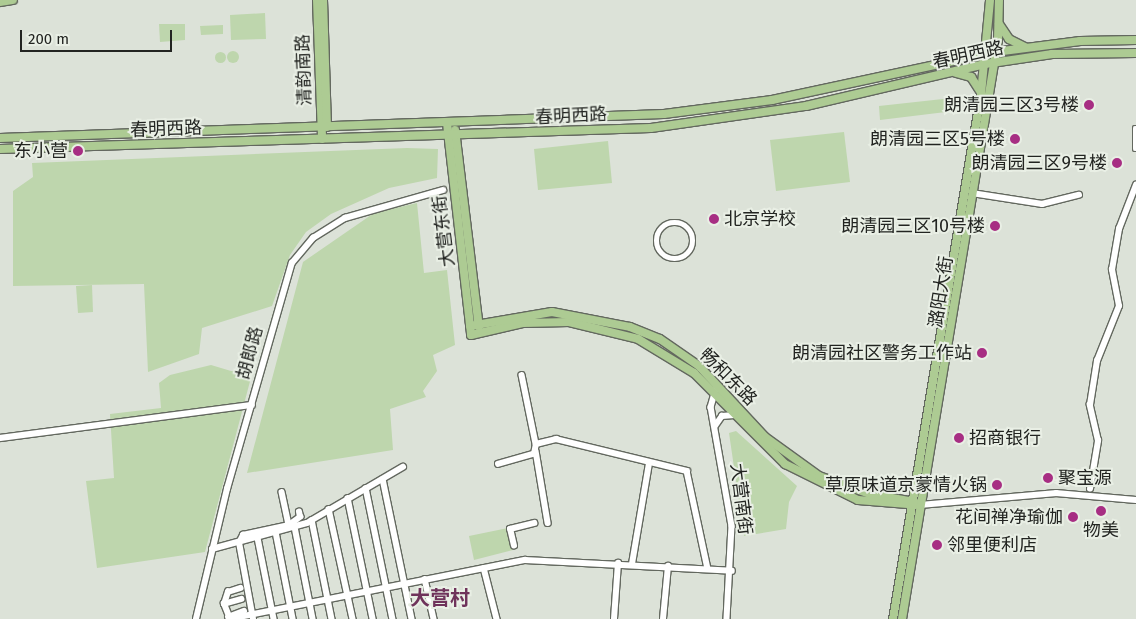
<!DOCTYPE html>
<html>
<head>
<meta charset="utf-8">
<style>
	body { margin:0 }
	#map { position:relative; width:1136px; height:619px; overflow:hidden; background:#dce2d8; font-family:"Fira Sans","Noto Sans SC",sans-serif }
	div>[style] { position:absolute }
	.green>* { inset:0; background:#bed6ad }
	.round { border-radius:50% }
	.roads { filter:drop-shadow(1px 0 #63685f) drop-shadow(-1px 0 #63685f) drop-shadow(0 1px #63685f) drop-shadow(0 -1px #63685f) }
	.minor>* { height:5.5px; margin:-2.75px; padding:0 2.75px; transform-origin:2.75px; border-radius:2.75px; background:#fff }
	.minor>.ring { margin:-2.75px; padding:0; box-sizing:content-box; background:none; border:5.5px solid #fff; border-radius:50% }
	.major>* { height:8px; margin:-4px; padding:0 4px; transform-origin:4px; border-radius:4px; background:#adcb93 }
	.dots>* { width:14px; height:14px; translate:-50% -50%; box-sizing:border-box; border:2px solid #e9efe5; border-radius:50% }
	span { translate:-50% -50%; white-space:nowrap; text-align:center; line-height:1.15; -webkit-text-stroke:4px #e9efe5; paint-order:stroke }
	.street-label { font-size:18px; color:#222421 }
	.poi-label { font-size:18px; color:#222421 }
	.right { translate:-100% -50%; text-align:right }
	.left { translate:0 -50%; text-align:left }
	.quarter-label { font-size:20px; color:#6f335b; font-weight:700 }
	.scale { position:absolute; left:20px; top:30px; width:152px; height:22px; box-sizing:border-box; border:2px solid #222421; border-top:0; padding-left:6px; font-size:15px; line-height:18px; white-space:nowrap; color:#222421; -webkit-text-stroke:4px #e9efe5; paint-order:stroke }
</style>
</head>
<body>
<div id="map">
	<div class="green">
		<div style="clip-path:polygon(265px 13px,266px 39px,231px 40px,230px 15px)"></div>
		<div style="clip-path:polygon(159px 24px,185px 24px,185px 40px,160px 42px)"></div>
		<div style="clip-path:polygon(223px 25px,223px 34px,201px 35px,200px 26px)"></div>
		<div class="round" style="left:227px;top:51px;width:12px;height:12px"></div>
		<div class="round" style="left:214.5px;top:51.5px;width:11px;height:11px"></div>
		<div style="clip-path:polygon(952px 98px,954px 111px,880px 120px,879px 106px)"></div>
		<div style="clip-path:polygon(844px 132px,850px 182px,776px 191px,770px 140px)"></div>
		<div style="clip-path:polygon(608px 141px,612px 183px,538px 190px,534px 149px)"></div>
		<div style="clip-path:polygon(407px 148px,438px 149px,437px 178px,389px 188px,331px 214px,306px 232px,290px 255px,272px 306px,202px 328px,199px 354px,148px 372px,144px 284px,13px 286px,13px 191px,33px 177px,32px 163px)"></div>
		<div style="clip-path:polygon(417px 203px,424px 273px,447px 270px,455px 345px,433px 355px,437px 371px,423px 391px,426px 397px,390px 409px,393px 450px,247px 473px,303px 262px,374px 213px)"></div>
		<div style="clip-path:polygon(92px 285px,93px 312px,78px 313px,76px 286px)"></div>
		<div style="clip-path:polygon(211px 365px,231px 371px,253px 370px,205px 552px,97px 568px,86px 481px,114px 478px,110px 414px,161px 408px,159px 383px,170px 375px)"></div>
		<div style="clip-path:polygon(736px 431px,797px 486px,789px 502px,786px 529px,744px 536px,729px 433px)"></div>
		<div style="clip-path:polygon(508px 528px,513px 550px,474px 560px,469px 536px)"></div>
	</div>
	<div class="roads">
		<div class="minor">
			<div style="left:1136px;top:129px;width:19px;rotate:90deg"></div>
			<div style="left:972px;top:193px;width:71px;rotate:8.9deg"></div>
			<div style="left:1042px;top:204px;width:38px;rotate:-14deg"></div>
			<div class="ring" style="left:657px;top:223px;width:30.5px;height:30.5px"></div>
			<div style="left:522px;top:375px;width:70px;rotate:78.5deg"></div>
			<div style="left:716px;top:390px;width:18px;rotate:106deg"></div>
			<div style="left:711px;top:407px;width:121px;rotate:80deg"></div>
			<div style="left:732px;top:526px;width:93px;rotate:93.1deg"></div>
			<div style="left:715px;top:426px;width:12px;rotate:-55deg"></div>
			<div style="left:722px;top:416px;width:12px;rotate:-5deg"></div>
			<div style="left:0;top:438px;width:254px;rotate:-7.5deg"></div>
			<div style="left:536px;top:451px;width:73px;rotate:80.5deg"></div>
			<div style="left:498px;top:464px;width:37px;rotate:-16deg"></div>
			<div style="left:534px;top:454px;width:10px;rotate:-79deg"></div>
			<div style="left:536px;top:444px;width:21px;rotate:-14deg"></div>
			<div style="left:556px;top:439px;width:135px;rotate:13.7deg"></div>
			<div style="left:687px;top:471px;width:100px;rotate:77.9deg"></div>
			<div style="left:383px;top:479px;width:143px;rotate:78.3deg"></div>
			<div style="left:366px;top:488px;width:134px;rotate:78.4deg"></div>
			<div style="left:1090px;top:489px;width:49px;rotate:-80.5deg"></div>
			<div style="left:1098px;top:441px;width:37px;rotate:-103deg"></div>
			<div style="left:1090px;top:405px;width:45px;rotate:-81deg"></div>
			<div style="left:1097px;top:361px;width:59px;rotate:-68.2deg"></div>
			<div style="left:1119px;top:306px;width:37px;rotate:-101deg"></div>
			<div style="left:1112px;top:270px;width:42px;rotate:-80.3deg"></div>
			<div style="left:1119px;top:229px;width:47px;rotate:-68.9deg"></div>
			<div style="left:282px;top:492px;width:34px;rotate:78deg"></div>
			<div style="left:348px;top:498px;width:124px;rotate:78.3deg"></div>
			<div style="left:920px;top:505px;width:137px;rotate:-5deg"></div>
			<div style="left:1056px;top:493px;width:80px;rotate:5deg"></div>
			<div style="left:329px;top:509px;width:113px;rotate:77.7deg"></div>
			<div style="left:312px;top:520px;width:101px;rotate:78.6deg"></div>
			<div style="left:295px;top:527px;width:94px;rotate:78.9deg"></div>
			<div style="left:276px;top:532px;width:89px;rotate:78.9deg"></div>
			<div style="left:258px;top:538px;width:83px;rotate:78.8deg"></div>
			<div style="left:514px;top:546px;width:17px;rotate:-103deg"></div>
			<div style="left:510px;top:529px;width:25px;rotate:-14deg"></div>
			<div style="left:212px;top:549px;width:98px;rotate:-15.3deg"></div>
			<div style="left:307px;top:523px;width:111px;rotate:-30.3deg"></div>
			<div style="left:632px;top:564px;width:102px;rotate:-80.4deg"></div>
			<div style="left:484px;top:568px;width:53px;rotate:75.7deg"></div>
			<div style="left:425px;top:579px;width:41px;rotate:77.3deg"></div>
			<div style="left:224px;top:604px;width:13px;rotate:-72deg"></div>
			<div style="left:228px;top:592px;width:13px;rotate:-18deg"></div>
			<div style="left:228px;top:614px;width:11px;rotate:-112deg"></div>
			<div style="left:224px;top:604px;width:18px;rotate:-16deg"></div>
			<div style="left:228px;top:617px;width:17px;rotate:-21deg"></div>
			<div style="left:196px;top:619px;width:134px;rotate:-76.6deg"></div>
			<div style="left:227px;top:489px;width:235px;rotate:-74deg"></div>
			<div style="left:292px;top:263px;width:33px;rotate:-50deg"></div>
			<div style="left:313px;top:238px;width:38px;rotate:-32deg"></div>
			<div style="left:345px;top:218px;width:102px;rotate:-15.9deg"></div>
			<div style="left:229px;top:619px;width:302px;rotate:-11.3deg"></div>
			<div style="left:525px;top:560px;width:207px;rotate:3deg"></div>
			<div style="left:253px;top:619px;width:77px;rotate:-100.4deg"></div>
			<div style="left:239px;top:543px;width:9px;rotate:-63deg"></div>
			<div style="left:243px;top:535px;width:47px;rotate:-12.3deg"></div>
			<div style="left:289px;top:525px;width:14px;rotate:-36deg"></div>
			<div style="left:300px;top:517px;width:5px;rotate:-101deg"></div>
			<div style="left:614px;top:619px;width:56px;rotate:-85.9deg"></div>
			<div style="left:663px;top:619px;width:53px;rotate:-84.6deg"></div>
		</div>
		<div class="major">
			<div style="left:317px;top:0;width:139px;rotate:87.9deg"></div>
			<div style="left:323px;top:0;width:127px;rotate:88.2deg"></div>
			<div style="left:0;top:2px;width:13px;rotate:-9deg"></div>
			<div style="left:999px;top:24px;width:18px;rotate:56deg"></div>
			<div style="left:1009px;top:39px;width:18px;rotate:27deg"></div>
			<div style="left:956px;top:73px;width:16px;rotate:15deg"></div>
			<div style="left:971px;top:77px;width:17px;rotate:57deg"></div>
			<div style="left:447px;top:123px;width:213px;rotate:83.5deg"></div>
			<div style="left:471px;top:335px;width:53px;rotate:-13deg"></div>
			<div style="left:523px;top:323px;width:46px;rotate:-1.2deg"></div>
			<div style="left:569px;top:322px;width:71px;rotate:13.8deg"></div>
			<div style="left:638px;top:339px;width:66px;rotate:31.3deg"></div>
			<div style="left:694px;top:373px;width:129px;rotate:45deg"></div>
			<div style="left:785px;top:464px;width:81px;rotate:26.3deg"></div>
			<div style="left:858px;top:500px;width:62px;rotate:4.6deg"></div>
			<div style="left:455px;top:130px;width:198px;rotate:83.1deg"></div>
			<div style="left:0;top:138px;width:664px;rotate:-2.07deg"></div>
			<div style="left:664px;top:114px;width:109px;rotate:-7.4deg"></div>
			<div style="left:772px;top:100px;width:228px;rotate:-12.1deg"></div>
			<div style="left:995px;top:52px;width:86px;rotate:-7.4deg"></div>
			<div style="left:1080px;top:41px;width:56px;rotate:-1deg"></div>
			<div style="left:0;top:149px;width:651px;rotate:-1.85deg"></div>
			<div style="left:651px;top:128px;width:157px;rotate:-8.1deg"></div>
			<div style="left:806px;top:106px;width:184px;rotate:-13.2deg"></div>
			<div style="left:985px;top:64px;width:68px;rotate:-8.5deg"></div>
			<div style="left:1052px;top:54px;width:84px;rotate:-0.7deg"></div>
			<div style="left:470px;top:326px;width:83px;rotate:-9.7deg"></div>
			<div style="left:552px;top:312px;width:79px;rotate:10.9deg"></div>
			<div style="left:630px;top:327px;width:32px;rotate:22deg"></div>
			<div style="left:660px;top:339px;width:47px;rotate:34.7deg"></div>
			<div style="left:699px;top:366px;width:97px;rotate:47.1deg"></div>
			<div style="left:765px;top:437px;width:67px;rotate:35.8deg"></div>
			<div style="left:819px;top:476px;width:54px;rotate:19.4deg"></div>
			<div style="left:870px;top:494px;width:45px;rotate:10.3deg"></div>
			<div style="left:893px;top:619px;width:532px;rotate:-80.48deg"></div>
			<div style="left:981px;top:94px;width:94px;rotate:-84.5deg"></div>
			<div style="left:902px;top:619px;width:587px;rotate:-80.59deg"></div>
			<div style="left:998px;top:40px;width:40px;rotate:-88.6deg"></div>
		</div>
	</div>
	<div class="dots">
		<div style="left:1089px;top:105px;background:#a72e83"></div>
		<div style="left:1015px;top:139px;background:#a72e83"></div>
		<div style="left:78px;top:151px;background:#a72e83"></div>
		<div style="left:1117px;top:163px;background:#a72e83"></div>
		<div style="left:714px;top:219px;background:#a72e83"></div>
		<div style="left:995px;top:226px;background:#a72e83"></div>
		<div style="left:982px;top:353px;background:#a72e83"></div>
		<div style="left:959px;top:438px;background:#a72e83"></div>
		<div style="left:1048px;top:478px;background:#a72e83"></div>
		<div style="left:997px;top:485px;background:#a72e83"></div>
		<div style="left:1101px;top:511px;background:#a72e83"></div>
		<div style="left:1073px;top:517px;background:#a72e83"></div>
		<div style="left:937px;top:545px;background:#a72e83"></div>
	</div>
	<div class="street-label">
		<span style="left:968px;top:55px;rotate:-12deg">春明西路</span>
		<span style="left:304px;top:70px;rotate:-92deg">清韵南路</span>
		<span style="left:571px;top:116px;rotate:-3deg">春明西路</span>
		<span style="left:166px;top:129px;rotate:-2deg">春明西路</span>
		<span style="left:444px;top:231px;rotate:-97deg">大营东街</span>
		<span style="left:941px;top:292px;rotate:-81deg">潞阳大街</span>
		<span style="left:250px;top:353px;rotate:-75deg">胡郎路</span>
		<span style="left:728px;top:377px;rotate:45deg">畅和东路</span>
		<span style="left:741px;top:499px;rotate:83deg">大营南街</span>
	</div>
	<div class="poi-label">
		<span class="right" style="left:1079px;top:105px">朗清园三区3号楼</span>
		<span class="right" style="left:1005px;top:139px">朗清园三区5号楼</span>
		<span class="right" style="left:68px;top:151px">东小营</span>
		<span class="right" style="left:1107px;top:163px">朗清园三区9号楼</span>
		<span class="left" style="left:724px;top:219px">北京学校</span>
		<span class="right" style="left:985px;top:226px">朗清园三区10号楼</span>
		<span class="right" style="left:972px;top:353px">朗清园社区警务工作站</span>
		<span class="left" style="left:969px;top:438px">招商银行</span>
		<span class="left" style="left:1058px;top:478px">聚宝源</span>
		<span class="right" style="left:987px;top:485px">草原味道京蒙情火锅</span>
		<span class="right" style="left:1063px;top:517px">花间禅净瑜伽</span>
		<span style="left:1101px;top:530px">物美</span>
		<span class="left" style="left:947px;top:545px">邻里便利店</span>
	</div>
	<div class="quarter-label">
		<span style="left:440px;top:598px">大营村</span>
	</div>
	<div class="scale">200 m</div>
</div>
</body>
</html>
